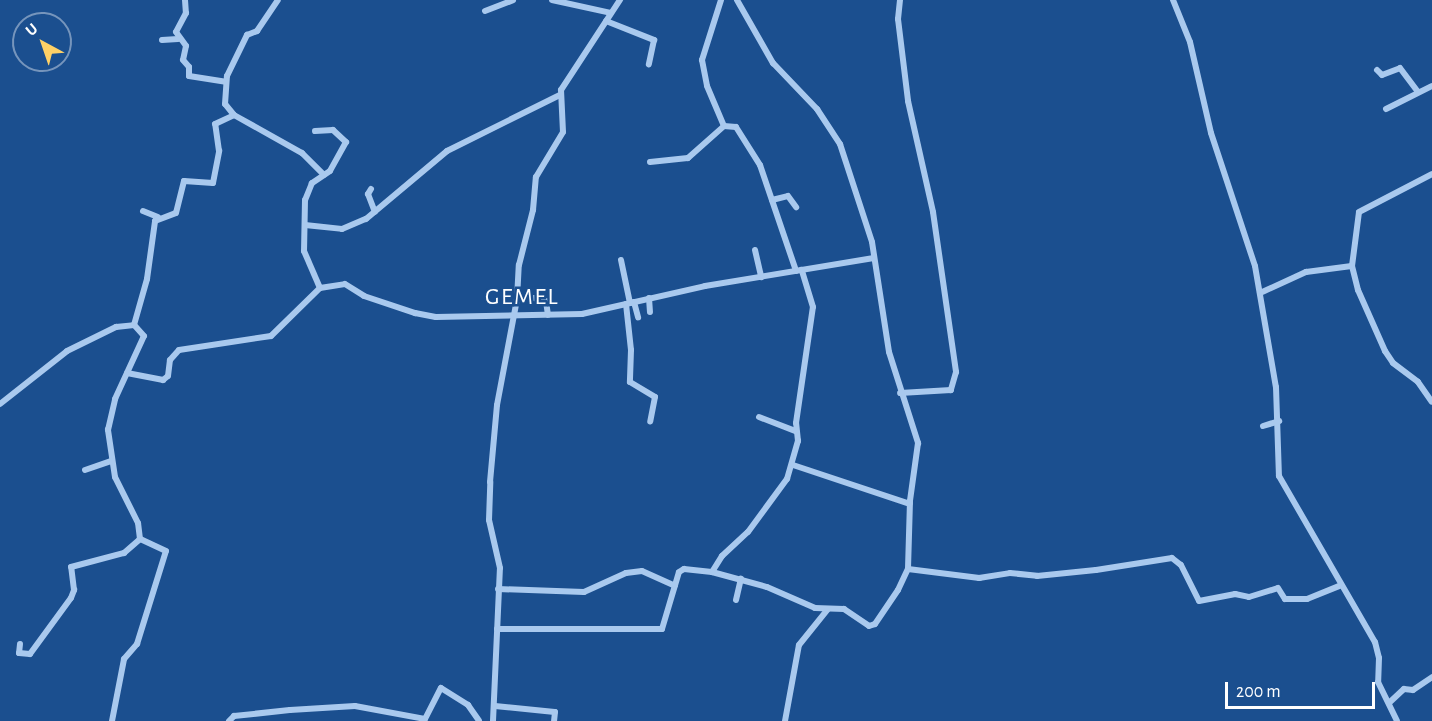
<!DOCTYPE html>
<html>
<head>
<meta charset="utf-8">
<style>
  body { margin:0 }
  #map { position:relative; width:1432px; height:721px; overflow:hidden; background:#1b4f8f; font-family:"Alegreya Sans",sans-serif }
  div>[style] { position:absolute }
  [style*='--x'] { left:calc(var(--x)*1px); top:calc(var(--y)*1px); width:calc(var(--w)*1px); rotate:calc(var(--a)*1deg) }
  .minor>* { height:6px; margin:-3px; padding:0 3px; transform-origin:3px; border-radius:3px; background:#a9c9ee }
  span { translate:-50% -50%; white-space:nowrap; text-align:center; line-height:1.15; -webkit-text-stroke:5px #1b4f8f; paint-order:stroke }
  .quarter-label { font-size:24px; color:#fff; letter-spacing:1.5px }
  .north { position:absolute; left:12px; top:12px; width:60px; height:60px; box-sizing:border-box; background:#1b4f8f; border:2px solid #7695bc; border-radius:50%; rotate:320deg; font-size:16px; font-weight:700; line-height:24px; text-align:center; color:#fff }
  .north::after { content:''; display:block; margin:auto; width:21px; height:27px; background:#ffd166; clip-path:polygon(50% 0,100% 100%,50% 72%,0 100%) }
  .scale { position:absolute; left:1225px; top:682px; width:150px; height:27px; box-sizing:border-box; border:3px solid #fff; border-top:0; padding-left:8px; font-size:18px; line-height:21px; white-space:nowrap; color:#fff; -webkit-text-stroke:4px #1b4f8f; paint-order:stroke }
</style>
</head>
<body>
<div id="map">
  <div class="minor">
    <div style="--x:185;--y:0;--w:13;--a:86"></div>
    <div style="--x:186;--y:13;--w:21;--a:118"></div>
    <div style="--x:176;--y:32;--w:17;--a:54"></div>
    <div style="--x:186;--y:46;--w:14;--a:102"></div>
    <div style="--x:183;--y:60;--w:9;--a:49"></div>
    <div style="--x:189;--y:67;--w:9;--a:90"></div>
    <div style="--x:189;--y:76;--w:37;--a:9"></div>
    <div style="--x:552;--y:0;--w:60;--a:12.4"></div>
    <div style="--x:721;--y:0;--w:63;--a:107.6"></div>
    <div style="--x:702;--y:60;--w:26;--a:79"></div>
    <div style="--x:707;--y:86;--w:43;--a:67"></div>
    <div style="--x:737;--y:0;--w:73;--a:60.3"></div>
    <div style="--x:773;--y:63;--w:64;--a:46.3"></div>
    <div style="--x:817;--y:109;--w:42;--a:56.7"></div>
    <div style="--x:840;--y:144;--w:103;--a:71.9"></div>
    <div style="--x:872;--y:242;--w:111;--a:81.2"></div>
    <div style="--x:889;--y:352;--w:96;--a:72.3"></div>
    <div style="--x:918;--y:443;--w:59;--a:97.9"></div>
    <div style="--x:910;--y:501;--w:68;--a:91.7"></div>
    <div style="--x:900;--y:0;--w:19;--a:96"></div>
    <div style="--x:898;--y:19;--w:83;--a:83"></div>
    <div style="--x:908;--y:101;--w:114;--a:77.3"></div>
    <div style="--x:933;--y:212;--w:162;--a:81.8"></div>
    <div style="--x:956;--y:372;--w:19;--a:106"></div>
    <div style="--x:951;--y:390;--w:51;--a:176.6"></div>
    <div style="--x:1173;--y:0;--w:45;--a:68"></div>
    <div style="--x:1190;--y:42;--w:93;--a:77"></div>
    <div style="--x:1211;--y:133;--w:140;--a:71.7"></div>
    <div style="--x:1255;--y:266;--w:123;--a:80.2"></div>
    <div style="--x:1276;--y:387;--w:89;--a:88.1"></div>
    <div style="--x:1279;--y:476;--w:192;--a:60"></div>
    <div style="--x:1375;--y:642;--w:16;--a:76"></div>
    <div style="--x:1379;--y:658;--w:24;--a:92"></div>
    <div style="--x:1378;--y:682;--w:43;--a:64"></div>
    <div style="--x:485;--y:11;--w:30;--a:-21"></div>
    <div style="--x:606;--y:21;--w:52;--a:21.6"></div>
    <div style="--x:654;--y:40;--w:25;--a:102"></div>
    <div style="--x:162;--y:40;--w:16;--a:-4"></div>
    <div style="--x:1377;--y:70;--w:7;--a:45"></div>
    <div style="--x:1382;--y:75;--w:19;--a:-21"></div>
    <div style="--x:1400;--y:68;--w:30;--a:53"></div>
    <div style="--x:1386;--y:109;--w:51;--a:-26.6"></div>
    <div style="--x:234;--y:115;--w:78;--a:29.2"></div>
    <div style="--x:302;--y:153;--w:31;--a:45"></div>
    <div style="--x:315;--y:131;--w:18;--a:-3"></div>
    <div style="--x:333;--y:130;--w:18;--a:43"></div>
    <div style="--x:346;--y:142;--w:33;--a:119"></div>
    <div style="--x:330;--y:171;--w:22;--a:146"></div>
    <div style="--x:312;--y:183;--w:18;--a:112"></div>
    <div style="--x:305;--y:200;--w:51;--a:91.1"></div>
    <div style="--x:304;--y:251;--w:40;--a:66.6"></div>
    <div style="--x:320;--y:288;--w:25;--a:-9"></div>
    <div style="--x:345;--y:284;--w:22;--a:32"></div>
    <div style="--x:364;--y:296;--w:54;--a:18.4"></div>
    <div style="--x:415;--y:313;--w:21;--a:11"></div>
    <div style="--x:436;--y:317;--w:146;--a:-1.2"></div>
    <div style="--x:582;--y:314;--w:126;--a:-12.8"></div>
    <div style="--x:705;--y:286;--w:171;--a:-9.4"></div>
    <div style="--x:650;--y:162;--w:38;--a:-6"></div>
    <div style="--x:688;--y:158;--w:48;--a:-41.6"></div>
    <div style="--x:724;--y:126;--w:12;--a:5"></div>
    <div style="--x:736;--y:127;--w:45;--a:57.7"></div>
    <div style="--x:760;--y:165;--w:112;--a:71.2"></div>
    <div style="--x:371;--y:189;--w:6;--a:121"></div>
    <div style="--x:368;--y:194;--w:19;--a:69"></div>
    <div style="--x:772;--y:200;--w:16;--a:-14"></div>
    <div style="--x:788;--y:196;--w:14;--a:54"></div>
    <div style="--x:143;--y:211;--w:16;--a:22"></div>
    <div style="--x:305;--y:225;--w:37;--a:6"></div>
    <div style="--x:342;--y:229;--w:26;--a:-23"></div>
    <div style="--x:366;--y:219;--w:106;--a:-40"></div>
    <div style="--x:447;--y:151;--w:126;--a:-26.4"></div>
    <div style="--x:755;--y:250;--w:28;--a:77"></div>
    <div style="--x:621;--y:260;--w:44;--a:78.2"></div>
    <div style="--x:1352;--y:266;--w:25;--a:76"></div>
    <div style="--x:1358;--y:290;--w:67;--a:66.1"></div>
    <div style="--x:1385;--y:351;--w:14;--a:56"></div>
    <div style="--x:1393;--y:363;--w:31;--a:37"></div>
    <div style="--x:1418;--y:382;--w:24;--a:55"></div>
    <div style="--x:1260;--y:293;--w:51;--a:-24.5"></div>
    <div style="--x:1306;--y:272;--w:46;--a:-7.4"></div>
    <div style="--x:1352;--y:266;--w:54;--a:-82.6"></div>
    <div style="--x:1359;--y:212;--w:82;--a:-27.5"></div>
    <div style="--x:534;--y:298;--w:12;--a:14"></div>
    <div style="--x:546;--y:301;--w:14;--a:82"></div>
    <div style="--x:649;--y:298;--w:14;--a:86"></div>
    <div style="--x:634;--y:302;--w:16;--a:75"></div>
    <div style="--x:626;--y:304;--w:46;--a:83.8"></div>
    <div style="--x:631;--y:350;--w:32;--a:92"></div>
    <div style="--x:630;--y:382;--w:29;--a:31"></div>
    <div style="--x:655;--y:397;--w:25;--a:101"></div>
    <div style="--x:127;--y:373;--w:37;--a:11"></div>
    <div style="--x:163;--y:380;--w:6;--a:-39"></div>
    <div style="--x:168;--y:376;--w:16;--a:-83"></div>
    <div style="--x:170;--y:360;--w:13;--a:-48"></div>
    <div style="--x:179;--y:350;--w:93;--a:-8.7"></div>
    <div style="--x:271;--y:336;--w:69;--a:-44.4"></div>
    <div style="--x:0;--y:404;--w:85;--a:-38.3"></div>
    <div style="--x:67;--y:351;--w:55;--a:-26.1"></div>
    <div style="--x:116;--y:327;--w:18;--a:-6"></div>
    <div style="--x:759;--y:417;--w:40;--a:21"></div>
    <div style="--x:1263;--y:426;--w:17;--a:-17"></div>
    <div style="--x:793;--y:465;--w:123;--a:18.4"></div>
    <div style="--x:85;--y:470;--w:28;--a:-19"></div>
    <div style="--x:712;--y:572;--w:57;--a:15.3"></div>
    <div style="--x:767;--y:587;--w:52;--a:23.6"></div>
    <div style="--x:815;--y:608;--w:29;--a:2"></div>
    <div style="--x:844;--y:609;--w:30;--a:34"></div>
    <div style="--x:869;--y:626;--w:6;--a:-18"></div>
    <div style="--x:875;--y:624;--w:41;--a:-55.9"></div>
    <div style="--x:898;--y:590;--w:23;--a:-65"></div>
    <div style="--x:908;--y:569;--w:72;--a:7.2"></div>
    <div style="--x:979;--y:578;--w:31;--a:-9"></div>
    <div style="--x:1010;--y:573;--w:27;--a:6"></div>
    <div style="--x:1037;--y:576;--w:59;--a:-5.8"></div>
    <div style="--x:1096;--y:570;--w:77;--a:-9"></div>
    <div style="--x:1172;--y:558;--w:11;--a:38"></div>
    <div style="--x:1181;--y:565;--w:40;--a:63.4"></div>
    <div style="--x:1199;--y:601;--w:37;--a:-11"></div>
    <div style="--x:1235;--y:594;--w:14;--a:12"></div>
    <div style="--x:1249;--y:597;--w:30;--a:-17"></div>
    <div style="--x:1278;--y:588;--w:13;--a:58"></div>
    <div style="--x:1285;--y:599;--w:22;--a:0"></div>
    <div style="--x:1307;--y:599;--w:35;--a:-22"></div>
    <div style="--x:498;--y:589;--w:86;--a:2"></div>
    <div style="--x:584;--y:592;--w:46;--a:-24.3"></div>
    <div style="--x:626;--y:573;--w:16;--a:-7"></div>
    <div style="--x:642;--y:571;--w:36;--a:24"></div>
    <div style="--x:736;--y:600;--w:22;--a:-77"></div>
    <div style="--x:497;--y:629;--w:165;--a:0"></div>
    <div style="--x:662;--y:629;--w:59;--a:-73.4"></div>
    <div style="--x:679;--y:572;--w:6;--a:-31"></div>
    <div style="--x:684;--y:569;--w:28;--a:6"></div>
    <div style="--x:712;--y:572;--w:19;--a:-58"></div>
    <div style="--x:722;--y:556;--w:35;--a:-43"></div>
    <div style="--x:748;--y:532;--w:66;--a:-53.7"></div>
    <div style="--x:787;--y:479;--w:40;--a:-74"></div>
    <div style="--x:798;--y:441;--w:18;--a:-96"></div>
    <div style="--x:796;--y:423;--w:117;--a:-81.7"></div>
    <div style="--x:813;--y:307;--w:39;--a:-107"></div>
    <div style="--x:20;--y:644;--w:9;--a:96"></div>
    <div style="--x:19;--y:653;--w:11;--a:5"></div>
    <div style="--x:30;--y:654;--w:69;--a:-53.8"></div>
    <div style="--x:71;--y:598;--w:9;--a:-69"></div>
    <div style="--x:74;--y:590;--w:23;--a:-97"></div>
    <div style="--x:71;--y:567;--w:55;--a:-14.8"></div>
    <div style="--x:124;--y:553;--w:21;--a:-41"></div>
    <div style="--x:140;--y:539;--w:16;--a:-97"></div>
    <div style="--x:138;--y:523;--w:51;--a:-116.6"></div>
    <div style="--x:115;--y:477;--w:48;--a:-98.5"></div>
    <div style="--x:108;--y:430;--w:32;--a:-77"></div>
    <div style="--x:115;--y:399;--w:69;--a:-65.3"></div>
    <div style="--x:144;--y:336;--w:15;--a:-132"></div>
    <div style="--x:134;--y:325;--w:48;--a:-74.2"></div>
    <div style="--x:147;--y:279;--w:59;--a:-82.1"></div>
    <div style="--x:155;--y:221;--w:22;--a:-21"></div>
    <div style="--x:176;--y:213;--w:33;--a:-76"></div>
    <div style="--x:184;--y:181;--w:29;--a:4"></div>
    <div style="--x:213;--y:183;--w:33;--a:-79"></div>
    <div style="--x:219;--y:151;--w:27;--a:-98"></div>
    <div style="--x:215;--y:124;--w:21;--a:-25"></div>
    <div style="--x:234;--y:115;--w:14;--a:-129"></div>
    <div style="--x:225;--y:104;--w:28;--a:-86"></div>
    <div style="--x:227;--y:76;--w:46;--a:-64"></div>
    <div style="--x:247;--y:35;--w:11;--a:-22"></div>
    <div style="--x:257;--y:31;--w:37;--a:-56"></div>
    <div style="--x:1390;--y:702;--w:19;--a:-43"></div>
    <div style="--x:1404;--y:689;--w:9;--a:6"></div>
    <div style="--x:1413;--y:690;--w:23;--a:-34"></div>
    <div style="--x:495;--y:706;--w:60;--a:5.7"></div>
    <div style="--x:555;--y:712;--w:9;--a:96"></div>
    <div style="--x:112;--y:721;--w:63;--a:-79"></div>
    <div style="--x:124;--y:659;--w:20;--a:-49"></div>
    <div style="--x:137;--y:644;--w:97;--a:-72.7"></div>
    <div style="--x:166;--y:551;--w:29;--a:-155"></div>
    <div style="--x:229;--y:721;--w:7;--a:-45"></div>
    <div style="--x:234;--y:716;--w:56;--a:-6.1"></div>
    <div style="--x:290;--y:710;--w:65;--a:-3.5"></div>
    <div style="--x:355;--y:706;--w:71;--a:10.5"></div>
    <div style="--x:425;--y:719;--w:35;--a:-63"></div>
    <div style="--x:441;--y:688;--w:32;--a:32"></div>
    <div style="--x:468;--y:705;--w:19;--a:55"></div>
    <div style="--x:493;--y:721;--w:153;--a:-87.4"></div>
    <div style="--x:500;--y:568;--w:49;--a:-102.9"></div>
    <div style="--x:489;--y:520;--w:38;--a:-88"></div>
    <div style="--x:490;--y:482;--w:77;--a:-84.8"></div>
    <div style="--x:497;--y:405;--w:108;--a:-79.3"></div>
    <div style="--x:517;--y:299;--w:34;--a:-87"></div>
    <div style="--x:519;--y:265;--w:57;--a:-75.7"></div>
    <div style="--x:533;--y:210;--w:33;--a:-85"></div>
    <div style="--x:536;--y:177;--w:52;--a:-59"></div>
    <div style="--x:563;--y:132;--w:42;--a:-92.7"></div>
    <div style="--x:561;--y:90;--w:108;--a:-56.8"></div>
    <div style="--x:785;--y:721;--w:77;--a:-79.6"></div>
    <div style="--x:799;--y:645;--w:46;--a:-51.1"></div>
  </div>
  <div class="quarter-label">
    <span style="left:522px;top:298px">GEMEL</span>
  </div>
  <div class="north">U</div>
  <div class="scale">200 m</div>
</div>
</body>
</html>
